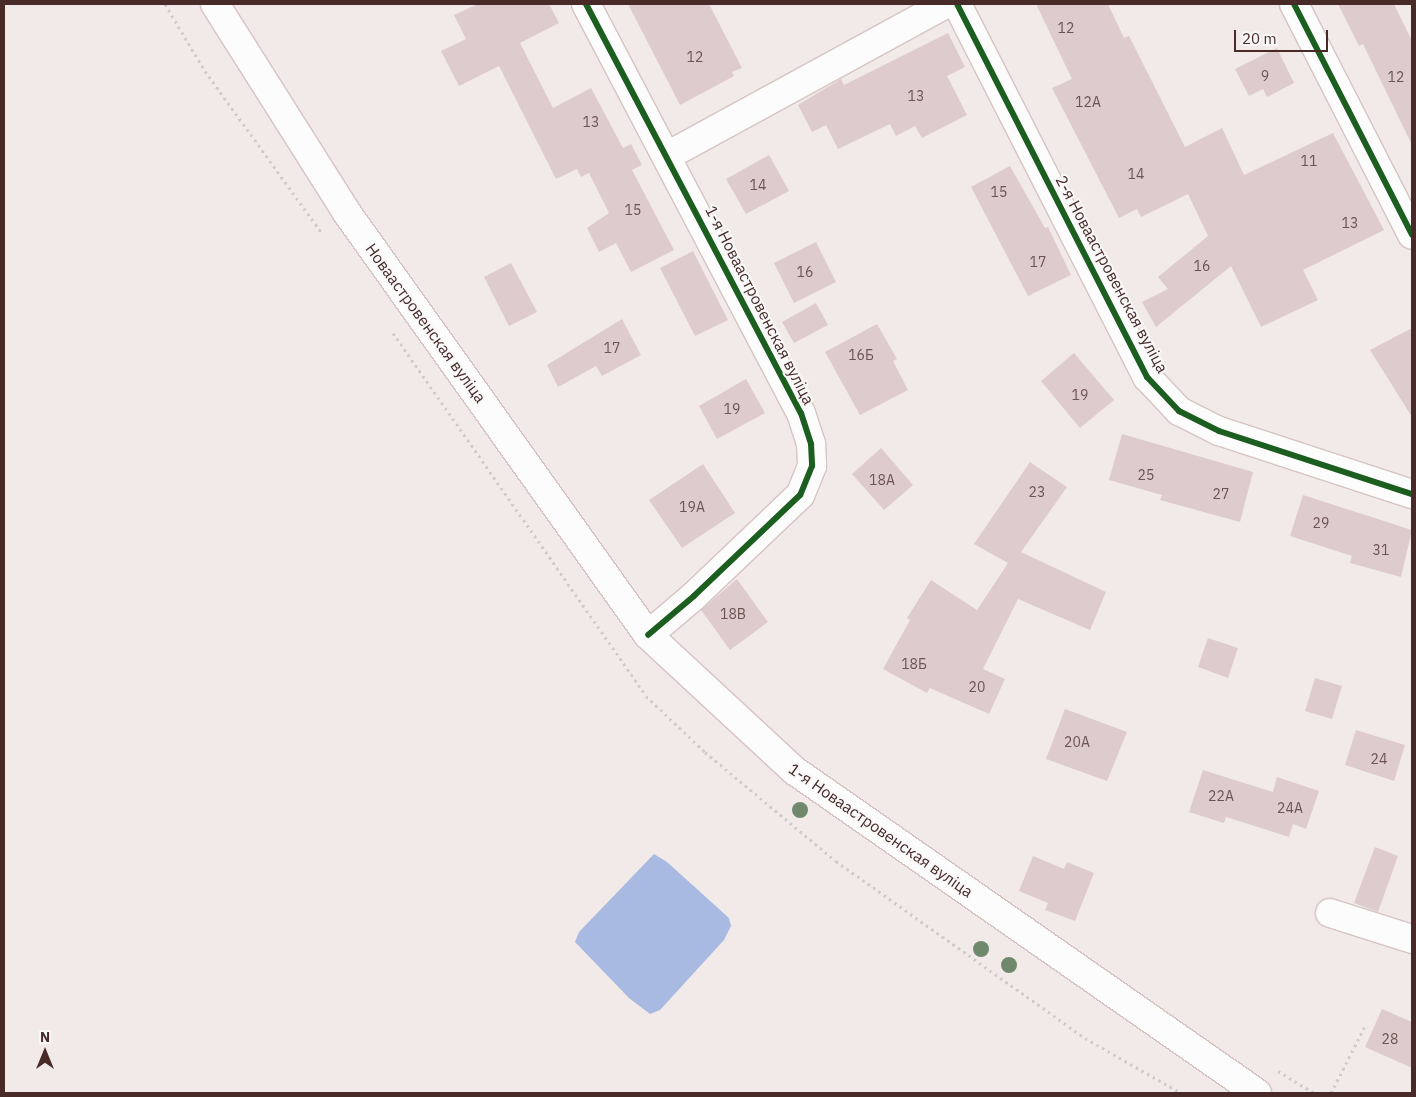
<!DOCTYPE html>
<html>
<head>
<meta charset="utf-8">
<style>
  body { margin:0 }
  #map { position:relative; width:1416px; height:1097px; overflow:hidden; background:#f2eae9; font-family:"IBM Plex Sans",sans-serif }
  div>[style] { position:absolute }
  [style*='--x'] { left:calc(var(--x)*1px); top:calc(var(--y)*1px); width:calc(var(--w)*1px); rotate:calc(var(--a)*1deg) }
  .water>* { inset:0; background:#a8bae1 }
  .building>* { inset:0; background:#ddcbce }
  .path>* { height:3px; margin-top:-1.5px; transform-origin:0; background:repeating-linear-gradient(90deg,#d0cbca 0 2.5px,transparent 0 6.5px) }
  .roads { filter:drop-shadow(1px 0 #d5c4c2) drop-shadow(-1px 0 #d5c4c2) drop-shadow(0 1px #d5c4c2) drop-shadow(0 -1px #d5c4c2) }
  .minor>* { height:28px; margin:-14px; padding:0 14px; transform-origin:14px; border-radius:14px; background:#fdfcfc }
  .major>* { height:28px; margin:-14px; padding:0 14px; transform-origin:14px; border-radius:14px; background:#fdfcfc }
  .cycleway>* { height:6px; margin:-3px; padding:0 3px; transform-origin:3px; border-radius:3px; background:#1b5e20 }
  .trees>* { width:16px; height:16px; margin:-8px; border-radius:50%; background:#70896d }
  span { translate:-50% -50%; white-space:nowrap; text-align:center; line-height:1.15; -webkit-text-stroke:4px #f8f8f8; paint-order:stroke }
  .number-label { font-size:14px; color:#6d5352 }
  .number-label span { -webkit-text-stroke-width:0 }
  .street-label { font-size:16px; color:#482b29 }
  .frame { position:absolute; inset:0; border:5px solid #482b29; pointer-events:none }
  .north { position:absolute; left:20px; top:1027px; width:50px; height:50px; -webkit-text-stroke:4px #f8f8f8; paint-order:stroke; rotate:0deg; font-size:14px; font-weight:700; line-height:20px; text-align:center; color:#482b29 }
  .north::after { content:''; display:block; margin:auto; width:18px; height:22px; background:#482b29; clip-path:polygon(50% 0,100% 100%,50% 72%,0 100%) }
  .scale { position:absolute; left:1234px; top:30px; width:94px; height:22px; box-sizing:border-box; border:2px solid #482b29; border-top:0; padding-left:6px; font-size:15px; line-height:18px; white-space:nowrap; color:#482b29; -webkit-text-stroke:4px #f8f8f8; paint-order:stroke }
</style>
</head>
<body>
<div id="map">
  <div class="water">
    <div style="clip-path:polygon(654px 854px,667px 862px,729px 918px,731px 926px,724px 940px,660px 1010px,650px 1014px,629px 998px,575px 942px,579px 932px)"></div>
  </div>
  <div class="building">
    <div style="clip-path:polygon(478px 4px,549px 4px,559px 23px,520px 43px,553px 108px,591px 88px,623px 148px,631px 144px,642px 165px,632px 170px,674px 250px,631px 272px,616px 243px,599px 252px,587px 228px,609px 213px,589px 173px,581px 177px,577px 169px,556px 179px,499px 66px,459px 86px,441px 51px,466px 39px,454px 15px)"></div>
    <div style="clip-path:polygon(628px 4px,709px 4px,742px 68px,732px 72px,734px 76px,680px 105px)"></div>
    <div style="clip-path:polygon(1036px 4px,1108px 4px,1124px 38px,1129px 36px,1185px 147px,1222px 128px,1244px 175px,1333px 133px,1384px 230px,1303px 270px,1318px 300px,1261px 327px,1231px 266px,1156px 327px,1142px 302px,1168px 289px,1158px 277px,1208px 236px,1188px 194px,1141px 217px,1137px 209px,1119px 218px,1052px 88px,1072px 79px)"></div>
    <div style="clip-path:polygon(1338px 4px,1394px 4px,1412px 41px,1412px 145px,1363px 44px,1359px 46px)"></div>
    <div style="clip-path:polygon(948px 33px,965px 67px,947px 76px,967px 115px,922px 138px,915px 126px,896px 136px,890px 124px,838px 149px,826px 125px,812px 132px,798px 105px,841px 79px,844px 85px)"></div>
    <div style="clip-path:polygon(1277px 48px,1294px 83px,1267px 97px,1263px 89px,1249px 96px,1235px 69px)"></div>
    <div style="clip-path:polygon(769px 155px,789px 191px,746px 214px,726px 179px)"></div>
    <div style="clip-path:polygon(1010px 166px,1045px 228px,1048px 227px,1071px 275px,1028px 296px,971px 187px)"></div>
    <div style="clip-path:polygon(816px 242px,836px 282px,794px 303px,774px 263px)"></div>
    <div style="clip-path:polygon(693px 251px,728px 320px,695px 336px,660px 268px)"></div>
    <div style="clip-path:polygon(511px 263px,537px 312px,509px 326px,484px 277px)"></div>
    <div style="clip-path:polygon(816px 303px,828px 325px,794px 343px,782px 322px)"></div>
    <div style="clip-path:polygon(622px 319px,641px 355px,602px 376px,596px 366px,558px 387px,547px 365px)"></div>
    <div style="clip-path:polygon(877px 324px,897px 359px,893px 361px,908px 390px,860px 415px,825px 352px)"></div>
    <div style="clip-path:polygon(1412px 328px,1412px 417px,1370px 350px)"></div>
    <div style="clip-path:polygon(1074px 353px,1114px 400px,1080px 428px,1041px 381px)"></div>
    <div style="clip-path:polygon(746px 379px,765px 413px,717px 439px,699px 406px)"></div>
    <div style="clip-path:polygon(1122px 434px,1253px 472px,1240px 522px,1160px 500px,1162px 495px,1109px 480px)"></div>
    <div style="clip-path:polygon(881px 448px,913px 485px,884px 510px,852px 474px)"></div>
    <div style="clip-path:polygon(1030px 462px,1067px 487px,1021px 552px,1106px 592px,1090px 630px,1018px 599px,983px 669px,1005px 679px,989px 714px,930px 688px,927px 693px,883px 669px,910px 620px,907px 618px,931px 580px,977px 610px,1008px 563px,974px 544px)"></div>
    <div style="clip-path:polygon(703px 464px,735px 513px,682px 548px,649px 500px)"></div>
    <div style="clip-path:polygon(1303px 495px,1412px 530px,1401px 577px,1350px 563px,1352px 556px,1290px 536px)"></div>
    <div style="clip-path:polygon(737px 579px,768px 622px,730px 650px,701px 610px)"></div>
    <div style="clip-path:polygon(1208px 638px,1238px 648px,1228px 678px,1198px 667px)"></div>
    <div style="clip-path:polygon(1315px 678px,1342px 686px,1332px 719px,1305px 711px)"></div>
    <div style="clip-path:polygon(1065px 709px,1127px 732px,1107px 781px,1046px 759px)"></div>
    <div style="clip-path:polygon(1356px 730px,1405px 745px,1394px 781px,1345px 765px)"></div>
    <div style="clip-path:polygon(1203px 770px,1273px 792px,1277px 777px,1319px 791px,1306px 829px,1293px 824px,1289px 837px,1226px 817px,1224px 823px,1189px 812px)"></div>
    <div style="clip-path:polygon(1375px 847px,1398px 856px,1378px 912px,1354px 903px)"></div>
    <div style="clip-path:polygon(1033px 856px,1064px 869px,1067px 862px,1094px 873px,1075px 921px,1045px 910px,1048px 903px,1019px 891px)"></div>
    <div style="clip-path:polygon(1382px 1009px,1412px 1022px,1412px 1068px,1365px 1047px)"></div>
  </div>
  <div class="path">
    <div style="--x:165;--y:4;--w:78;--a:59.2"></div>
    <div style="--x:205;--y:71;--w:198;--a:54.2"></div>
    <div style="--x:393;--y:333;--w:442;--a:55.1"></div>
    <div style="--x:646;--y:696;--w:81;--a:43.5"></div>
    <div style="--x:705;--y:752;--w:170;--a:39.8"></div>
    <div style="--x:836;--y:861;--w:305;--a:35.4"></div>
    <div style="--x:1085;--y:1038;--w:111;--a:29.8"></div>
    <div style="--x:1278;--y:1071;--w:42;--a:31.4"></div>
    <div style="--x:1331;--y:1093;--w:75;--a:-63.1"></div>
  </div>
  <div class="roads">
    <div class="minor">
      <div style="--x:586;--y:4;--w:462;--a:62.3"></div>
      <div style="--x:801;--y:413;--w:33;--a:72"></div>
      <div style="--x:811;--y:444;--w:22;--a:87"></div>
      <div style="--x:812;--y:466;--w:31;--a:112"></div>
      <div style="--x:800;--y:495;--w:146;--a:136.4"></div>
      <div style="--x:694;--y:596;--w:60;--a:139.7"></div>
      <div style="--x:957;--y:4;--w:419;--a:63"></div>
      <div style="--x:1147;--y:377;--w:47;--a:46.7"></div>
      <div style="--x:1179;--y:411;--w:45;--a:26.6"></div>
      <div style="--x:1219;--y:431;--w:203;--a:18.1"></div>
      <div style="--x:1294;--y:4;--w:259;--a:62.9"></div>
      <div style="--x:667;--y:156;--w:318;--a:-28.6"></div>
      <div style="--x:1330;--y:913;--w:86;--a:17.6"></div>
    </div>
    <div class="major">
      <div style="--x:215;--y:4;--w:247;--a:57.7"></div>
      <div style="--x:347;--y:213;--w:518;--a:54.5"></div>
      <div style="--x:648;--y:635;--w:200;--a:42.8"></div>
      <div style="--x:795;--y:771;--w:563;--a:34.88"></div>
    </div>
  </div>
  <div class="cycleway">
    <div style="--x:586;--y:4;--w:462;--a:62.3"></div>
    <div style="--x:801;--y:413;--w:33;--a:72"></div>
    <div style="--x:811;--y:444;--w:22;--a:87"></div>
    <div style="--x:812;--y:466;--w:31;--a:112"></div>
    <div style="--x:800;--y:495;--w:146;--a:136.4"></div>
    <div style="--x:694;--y:596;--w:60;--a:139.7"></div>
    <div style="--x:957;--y:4;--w:419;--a:63"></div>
    <div style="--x:1147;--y:377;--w:47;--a:46.7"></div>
    <div style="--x:1179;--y:411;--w:45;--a:26.6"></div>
    <div style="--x:1219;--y:431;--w:203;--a:18.1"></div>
    <div style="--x:1294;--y:4;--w:259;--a:62.9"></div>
  </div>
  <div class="trees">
    <div style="left:800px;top:810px"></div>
    <div style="left:981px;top:949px"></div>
    <div style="left:1009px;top:965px"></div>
  </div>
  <div class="number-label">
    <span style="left:1066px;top:28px">12</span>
    <span style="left:695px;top:57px">12</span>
    <span style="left:1265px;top:76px">9</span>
    <span style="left:1396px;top:77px">12</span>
    <span style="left:916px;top:96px">13</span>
    <span style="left:1088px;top:102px">12А</span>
    <span style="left:591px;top:122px">13</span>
    <span style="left:1309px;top:161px">11</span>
    <span style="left:1136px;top:174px">14</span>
    <span style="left:758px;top:185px">14</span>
    <span style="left:999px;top:192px">15</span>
    <span style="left:633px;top:210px">15</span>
    <span style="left:1350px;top:223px">13</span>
    <span style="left:1038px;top:262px">17</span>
    <span style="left:1202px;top:266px">16</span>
    <span style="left:805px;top:272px">16</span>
    <span style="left:612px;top:348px">17</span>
    <span style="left:861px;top:355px">16Б</span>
    <span style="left:1080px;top:395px">19</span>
    <span style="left:732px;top:409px">19</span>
    <span style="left:1146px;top:475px">25</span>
    <span style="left:882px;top:480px">18А</span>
    <span style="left:1037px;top:492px">23</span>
    <span style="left:1221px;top:494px">27</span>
    <span style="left:692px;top:507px">19А</span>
    <span style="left:1321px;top:523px">29</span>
    <span style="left:1381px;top:550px">31</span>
    <span style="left:733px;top:614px">18В</span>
    <span style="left:914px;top:664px">18Б</span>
    <span style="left:977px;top:687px">20</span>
    <span style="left:1077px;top:742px">20А</span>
    <span style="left:1379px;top:759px">24</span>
    <span style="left:1221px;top:796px">22А</span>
    <span style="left:1290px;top:808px">24А</span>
    <span style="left:1390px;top:1039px">28</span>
  </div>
  <div class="street-label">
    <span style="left:1112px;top:274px;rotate:62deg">2-я Новаастровенская вуліца</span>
    <span style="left:760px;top:305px;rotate:63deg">1-я Новаастровенская вуліца</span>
    <span style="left:426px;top:323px;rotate:54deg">Новаастровенская вуліца</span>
    <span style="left:881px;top:830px;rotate:35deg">1-я Новаастровенская вуліца</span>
  </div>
  <div class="frame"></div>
  <div class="north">N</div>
  <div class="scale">20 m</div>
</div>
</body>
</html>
